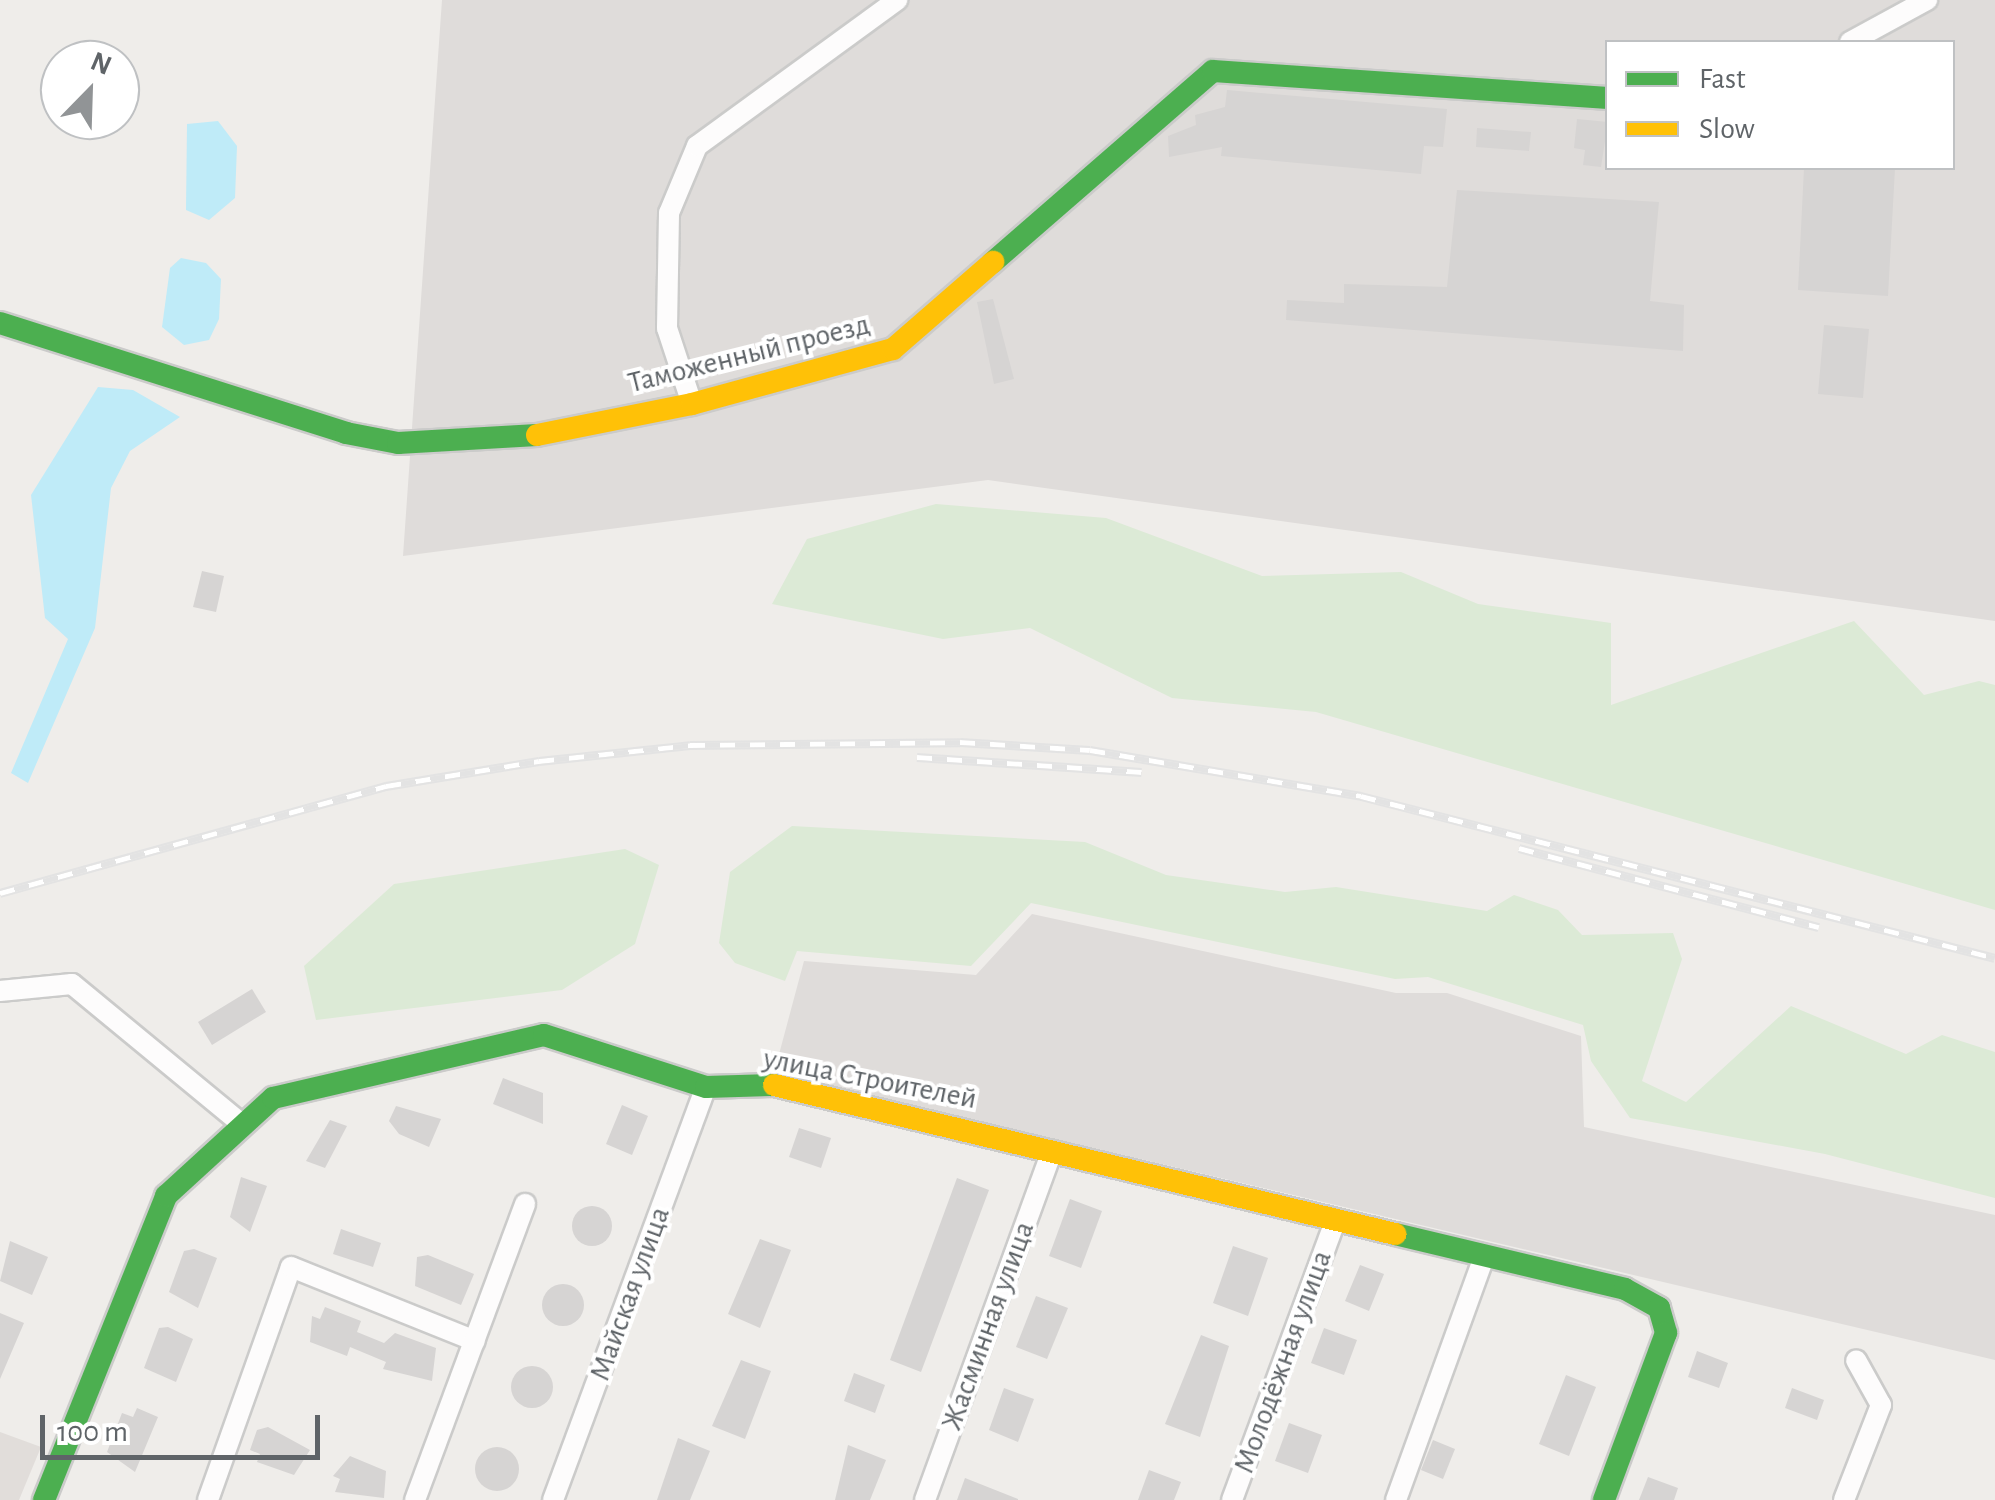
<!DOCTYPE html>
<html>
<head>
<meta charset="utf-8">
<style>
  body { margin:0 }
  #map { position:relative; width:1995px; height:1500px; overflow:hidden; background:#efedea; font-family:"Alegreya Sans",sans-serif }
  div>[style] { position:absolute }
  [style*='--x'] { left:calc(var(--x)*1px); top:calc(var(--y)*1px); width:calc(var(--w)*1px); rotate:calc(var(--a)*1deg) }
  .industrial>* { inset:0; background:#dfdcda }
  .education>* { inset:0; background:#e1ddda }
  .green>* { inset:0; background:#dcead6 }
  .water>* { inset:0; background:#bfebf8 }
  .building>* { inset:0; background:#d6d4d3 }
  .round { border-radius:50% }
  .roads { filter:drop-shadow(2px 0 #cbcbca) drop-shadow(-2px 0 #cbcbca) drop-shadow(0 2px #cbcbca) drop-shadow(0 -2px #cbcbca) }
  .street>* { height:20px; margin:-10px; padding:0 10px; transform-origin:10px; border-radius:10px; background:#fdfcfc }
  .fast>* { height:22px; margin:-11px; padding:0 11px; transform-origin:11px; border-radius:11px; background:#4caf50 }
  .slow>* { height:22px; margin:-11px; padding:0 11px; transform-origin:11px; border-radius:11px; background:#ffc107 }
  .rail>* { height:9px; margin-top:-4.5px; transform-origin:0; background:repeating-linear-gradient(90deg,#fff 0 15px,#e3e3e3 0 30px); box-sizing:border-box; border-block:2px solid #e3e3e3 }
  span { translate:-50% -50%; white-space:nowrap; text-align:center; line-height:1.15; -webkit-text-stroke:8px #fff; paint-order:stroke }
  .street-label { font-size:30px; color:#5f6468 }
  .legend { position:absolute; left:1605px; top:40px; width:350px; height:130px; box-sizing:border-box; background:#fff; border:2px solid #bfc1c3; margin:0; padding:12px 18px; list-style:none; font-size:30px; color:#5f6468 }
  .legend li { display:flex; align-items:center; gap:20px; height:50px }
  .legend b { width:50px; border:2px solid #bfc1c3 }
  .north { position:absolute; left:40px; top:40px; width:100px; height:100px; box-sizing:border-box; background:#fff; border:2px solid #bfc1c3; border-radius:50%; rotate:23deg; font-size:28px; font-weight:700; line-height:40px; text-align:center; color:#5f6468 }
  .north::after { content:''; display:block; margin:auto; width:35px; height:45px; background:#919496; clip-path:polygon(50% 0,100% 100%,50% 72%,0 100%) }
  .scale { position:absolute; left:40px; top:1415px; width:280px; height:45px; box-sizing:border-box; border:5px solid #5f6468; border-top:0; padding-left:12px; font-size:30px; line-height:35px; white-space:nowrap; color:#5f6468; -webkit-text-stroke:8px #fff; paint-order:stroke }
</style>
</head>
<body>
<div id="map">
  <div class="industrial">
    <div style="clip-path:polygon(evenodd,442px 0,1995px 0,1995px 621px,988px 480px,403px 556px,442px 0,1608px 42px,1952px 42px,1952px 168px,1608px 168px,1608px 42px)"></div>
    <div style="clip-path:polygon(1032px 914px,1396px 993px,1447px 993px,1581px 1036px,1584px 1127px,1995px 1215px,1995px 1360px,774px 1073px,804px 961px,976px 975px)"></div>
  </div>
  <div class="education">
    <div style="clip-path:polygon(0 1432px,41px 1447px,19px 1500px,0 1500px)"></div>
  </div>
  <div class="green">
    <div style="clip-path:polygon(936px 504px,1106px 518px,1262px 576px,1401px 572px,1478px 604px,1611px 623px,1611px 705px,1854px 621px,1924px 695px,1979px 681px,1995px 685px,1995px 910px,1316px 712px,1172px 698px,1030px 628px,943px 639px,772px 604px,807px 539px)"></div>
    <div style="clip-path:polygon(792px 826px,1085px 842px,1166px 875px,1285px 892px,1336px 887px,1487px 911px,1514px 895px,1558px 910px,1582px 935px,1673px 933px,1682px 959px,1642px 1081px,1686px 1102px,1791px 1006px,1906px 1054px,1942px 1035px,1995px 1052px,1995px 1198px,1825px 1154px,1630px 1118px,1591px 1061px,1583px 1025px,1428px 977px,1395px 979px,1031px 903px,971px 966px,797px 951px,785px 981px,735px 963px,719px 943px,730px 872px)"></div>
    <div style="clip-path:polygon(625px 849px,659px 865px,635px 944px,562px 990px,316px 1020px,304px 966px,394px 884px)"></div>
  </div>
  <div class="water">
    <div style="clip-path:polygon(218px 121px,237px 146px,235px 198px,209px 220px,186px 210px,187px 124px)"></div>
    <div style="clip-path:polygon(181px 258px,206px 263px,221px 279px,219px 319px,209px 340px,184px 345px,162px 327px,170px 268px)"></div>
    <div style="clip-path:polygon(98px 387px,133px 390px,180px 417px,130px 451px,111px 488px,95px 628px,28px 783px,11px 773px,68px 639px,45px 618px,31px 495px)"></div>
  </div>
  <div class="building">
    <div style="clip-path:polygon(1227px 90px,1447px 109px,1443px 147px,1424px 146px,1421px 174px,1221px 156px,1222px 147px,1169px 157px,1168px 136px,1196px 125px,1195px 115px,1225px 107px)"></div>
    <div style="clip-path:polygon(1577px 119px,1608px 122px,1601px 167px,1583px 165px,1585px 150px,1574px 148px)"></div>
    <div style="clip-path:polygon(1477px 128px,1531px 132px,1529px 151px,1476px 147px)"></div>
    <div style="clip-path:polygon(1804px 168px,1895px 168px,1888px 296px,1798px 290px)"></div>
    <div style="clip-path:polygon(1457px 190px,1659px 202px,1650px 301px,1684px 305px,1683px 351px,1286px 320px,1287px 300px,1344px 303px,1344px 284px,1447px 287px)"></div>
    <div style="clip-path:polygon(993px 299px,1014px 379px,994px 384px,977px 302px)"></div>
    <div style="clip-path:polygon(1824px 325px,1869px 329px,1863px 398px,1818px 394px)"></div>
    <div style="clip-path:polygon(202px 571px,224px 576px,216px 612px,193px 607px)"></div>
    <div style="clip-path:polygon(252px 989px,266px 1012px,212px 1045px,198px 1022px)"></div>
    <div style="clip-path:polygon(503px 1078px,543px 1093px,543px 1124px,493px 1104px)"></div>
    <div style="clip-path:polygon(622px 1105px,648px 1116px,632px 1155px,606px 1144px)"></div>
    <div style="clip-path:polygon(396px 1106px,441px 1119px,429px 1147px,399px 1134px,389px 1121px)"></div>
    <div style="clip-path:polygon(330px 1120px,347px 1126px,325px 1168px,306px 1161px)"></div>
    <div style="clip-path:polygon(799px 1128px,831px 1138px,821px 1168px,789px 1157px)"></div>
    <div style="clip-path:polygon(241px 1177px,267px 1186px,250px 1232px,230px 1217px)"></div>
    <div style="clip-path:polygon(957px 1178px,989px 1190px,921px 1372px,890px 1360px)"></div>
    <div style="clip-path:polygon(1070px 1199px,1102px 1211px,1081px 1268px,1049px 1256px)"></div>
    <div class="round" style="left:572px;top:1206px;width:40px;height:40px"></div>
    <div style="clip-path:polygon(341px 1229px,381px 1243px,373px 1267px,333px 1254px)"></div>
    <div style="clip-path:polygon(760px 1239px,791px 1250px,760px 1328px,728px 1314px)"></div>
    <div style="clip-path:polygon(10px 1241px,48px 1257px,32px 1295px,0 1281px)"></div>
    <div style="clip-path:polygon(1233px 1246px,1268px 1258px,1248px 1316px,1213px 1303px)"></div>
    <div style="clip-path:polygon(194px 1249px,217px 1258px,198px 1308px,169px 1292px,184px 1251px)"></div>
    <div style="clip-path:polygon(428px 1255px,474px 1274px,461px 1305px,415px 1286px,417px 1257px)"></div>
    <div style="clip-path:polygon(1360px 1265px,1384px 1274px,1369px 1311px,1345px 1301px)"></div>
    <div class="round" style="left:542px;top:1284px;width:42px;height:42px"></div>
    <div style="clip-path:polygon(1036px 1296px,1068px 1308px,1047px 1359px,1016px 1347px)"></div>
    <div style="clip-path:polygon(325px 1307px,361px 1321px,357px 1332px,384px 1343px,395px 1333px,436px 1348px,432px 1381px,383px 1369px,386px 1362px,350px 1347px,347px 1356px,310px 1342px,312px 1316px,320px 1319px)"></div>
    <div style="clip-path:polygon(0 1313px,24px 1323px,0 1379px)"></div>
    <div style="clip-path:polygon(168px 1327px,193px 1339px,176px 1382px,144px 1368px,159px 1328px)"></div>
    <div style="clip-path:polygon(1324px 1328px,1357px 1340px,1344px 1375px,1311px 1363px)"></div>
    <div style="clip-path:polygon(1201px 1335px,1229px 1346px,1200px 1437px,1165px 1424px)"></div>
    <div style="clip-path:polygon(1697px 1351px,1728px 1363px,1719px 1388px,1688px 1377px)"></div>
    <div style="clip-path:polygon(741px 1360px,771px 1371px,745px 1439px,712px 1426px)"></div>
    <div class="round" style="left:511px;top:1366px;width:42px;height:42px"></div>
    <div style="clip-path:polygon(854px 1373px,885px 1385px,875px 1413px,844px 1401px)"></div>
    <div style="clip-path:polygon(1566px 1375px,1596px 1387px,1569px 1456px,1539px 1444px)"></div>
    <div style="clip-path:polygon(1004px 1388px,1034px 1399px,1018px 1442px,989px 1430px)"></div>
    <div style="clip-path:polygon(1792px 1388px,1824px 1400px,1817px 1420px,1785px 1408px)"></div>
    <div style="clip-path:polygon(137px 1408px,158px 1417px,135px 1472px,107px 1452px,122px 1413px,133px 1417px)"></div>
    <div style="clip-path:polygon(1289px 1423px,1322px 1435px,1308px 1473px,1275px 1461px)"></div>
    <div style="clip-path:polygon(268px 1427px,310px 1450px,294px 1475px,257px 1462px,260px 1454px,250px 1450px,257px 1430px)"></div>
    <div style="clip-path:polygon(678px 1438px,710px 1451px,690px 1500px,657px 1500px)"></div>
    <div style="clip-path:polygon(1433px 1440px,1455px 1449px,1443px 1479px,1421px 1470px)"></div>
    <div style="clip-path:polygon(848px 1445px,886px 1460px,870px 1500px,835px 1500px)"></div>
    <div class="round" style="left:475px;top:1447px;width:44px;height:44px"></div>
    <div style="clip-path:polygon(350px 1456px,386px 1471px,384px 1498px,335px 1492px,340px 1479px,333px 1476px)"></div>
    <div style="clip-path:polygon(1149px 1470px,1181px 1482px,1174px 1500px,1138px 1500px)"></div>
    <div style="clip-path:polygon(1648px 1477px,1678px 1488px,1674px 1500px,1639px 1500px)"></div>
    <div style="clip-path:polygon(965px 1478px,1018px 1499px,1018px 1500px,957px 1500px)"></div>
  </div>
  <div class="roads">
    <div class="street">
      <div style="--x:1850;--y:42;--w:88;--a:-28.6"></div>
      <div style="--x:692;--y:404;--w:80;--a:-108.2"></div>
      <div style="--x:667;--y:328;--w:115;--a:-89"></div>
      <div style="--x:669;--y:213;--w:73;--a:-67.3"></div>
      <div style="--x:697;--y:146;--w:248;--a:-36.1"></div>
      <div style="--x:0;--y:991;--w:72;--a:-5.6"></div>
      <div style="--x:72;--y:984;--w:222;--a:39.5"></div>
      <div style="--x:208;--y:1500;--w:247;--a:-70.4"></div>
      <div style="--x:291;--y:1267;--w:198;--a:21.9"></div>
      <div style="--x:415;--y:1500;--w:316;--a:-69.6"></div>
      <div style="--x:553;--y:1500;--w:440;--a:-69.7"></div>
      <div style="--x:925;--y:1500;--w:369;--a:-70"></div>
      <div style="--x:1232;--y:1500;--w:294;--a:-69.7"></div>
      <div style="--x:1396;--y:1500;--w:258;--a:-70.1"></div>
      <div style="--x:1844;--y:1500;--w:102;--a:-68.7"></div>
      <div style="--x:1881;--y:1405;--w:51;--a:-119.1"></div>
    </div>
    <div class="fast">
      <div style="--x:993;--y:262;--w:291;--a:-41"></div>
      <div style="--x:1213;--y:71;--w:396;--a:3.9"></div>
      <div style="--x:0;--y:323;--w:363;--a:17.6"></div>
      <div style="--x:346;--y:433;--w:53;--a:10.9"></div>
      <div style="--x:398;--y:443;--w:139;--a:-3.3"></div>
      <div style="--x:1395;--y:1234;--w:236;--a:13.4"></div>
      <div style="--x:1625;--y:1289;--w:39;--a:29"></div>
      <div style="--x:1659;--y:1308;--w:26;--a:74"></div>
      <div style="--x:1666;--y:1333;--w:178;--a:110.4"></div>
      <div style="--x:44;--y:1500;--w:328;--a:-68.1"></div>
      <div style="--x:166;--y:1196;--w:145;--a:-42.5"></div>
      <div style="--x:273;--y:1098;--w:278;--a:-13.1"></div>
      <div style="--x:544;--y:1035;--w:170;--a:17.8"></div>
      <div style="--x:706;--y:1087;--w:68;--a:-1.7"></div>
    </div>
    <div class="slow">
      <div style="--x:537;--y:435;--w:158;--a:-11.3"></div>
      <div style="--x:692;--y:404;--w:208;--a:-15.3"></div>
      <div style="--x:893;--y:349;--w:133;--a:-41"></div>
      <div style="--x:774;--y:1085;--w:639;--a:13.49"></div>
    </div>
  </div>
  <div class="rail">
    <div style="--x:917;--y:757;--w:225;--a:3.8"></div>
    <div style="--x:1519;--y:848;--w:310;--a:14.8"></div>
    <div style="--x:0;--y:893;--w:401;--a:-15.5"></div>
    <div style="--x:386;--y:786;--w:155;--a:-9.3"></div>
    <div style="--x:539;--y:761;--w:152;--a:-6"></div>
    <div style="--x:690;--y:745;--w:270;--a:-0.6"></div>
    <div style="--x:960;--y:742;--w:130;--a:3.5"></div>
    <div style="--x:1090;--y:750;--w:275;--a:9.6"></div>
    <div style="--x:1361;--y:796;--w:654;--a:14.33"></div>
  </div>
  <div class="street-label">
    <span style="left:749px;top:354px;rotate:-14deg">Таможенный проезд</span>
    <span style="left:870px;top:1079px;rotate:11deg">улица Строителей</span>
    <span style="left:630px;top:1294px;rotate:-70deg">Майская улица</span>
    <span style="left:988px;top:1326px;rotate:-70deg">Жасминная улица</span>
    <span style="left:1283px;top:1362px;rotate:-70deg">Молодёжная улица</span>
  </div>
  <ul class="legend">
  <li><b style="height:12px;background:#4caf50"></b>Fast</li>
  <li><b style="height:12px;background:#ffc107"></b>Slow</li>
  </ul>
  <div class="north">N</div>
  <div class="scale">100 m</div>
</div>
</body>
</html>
